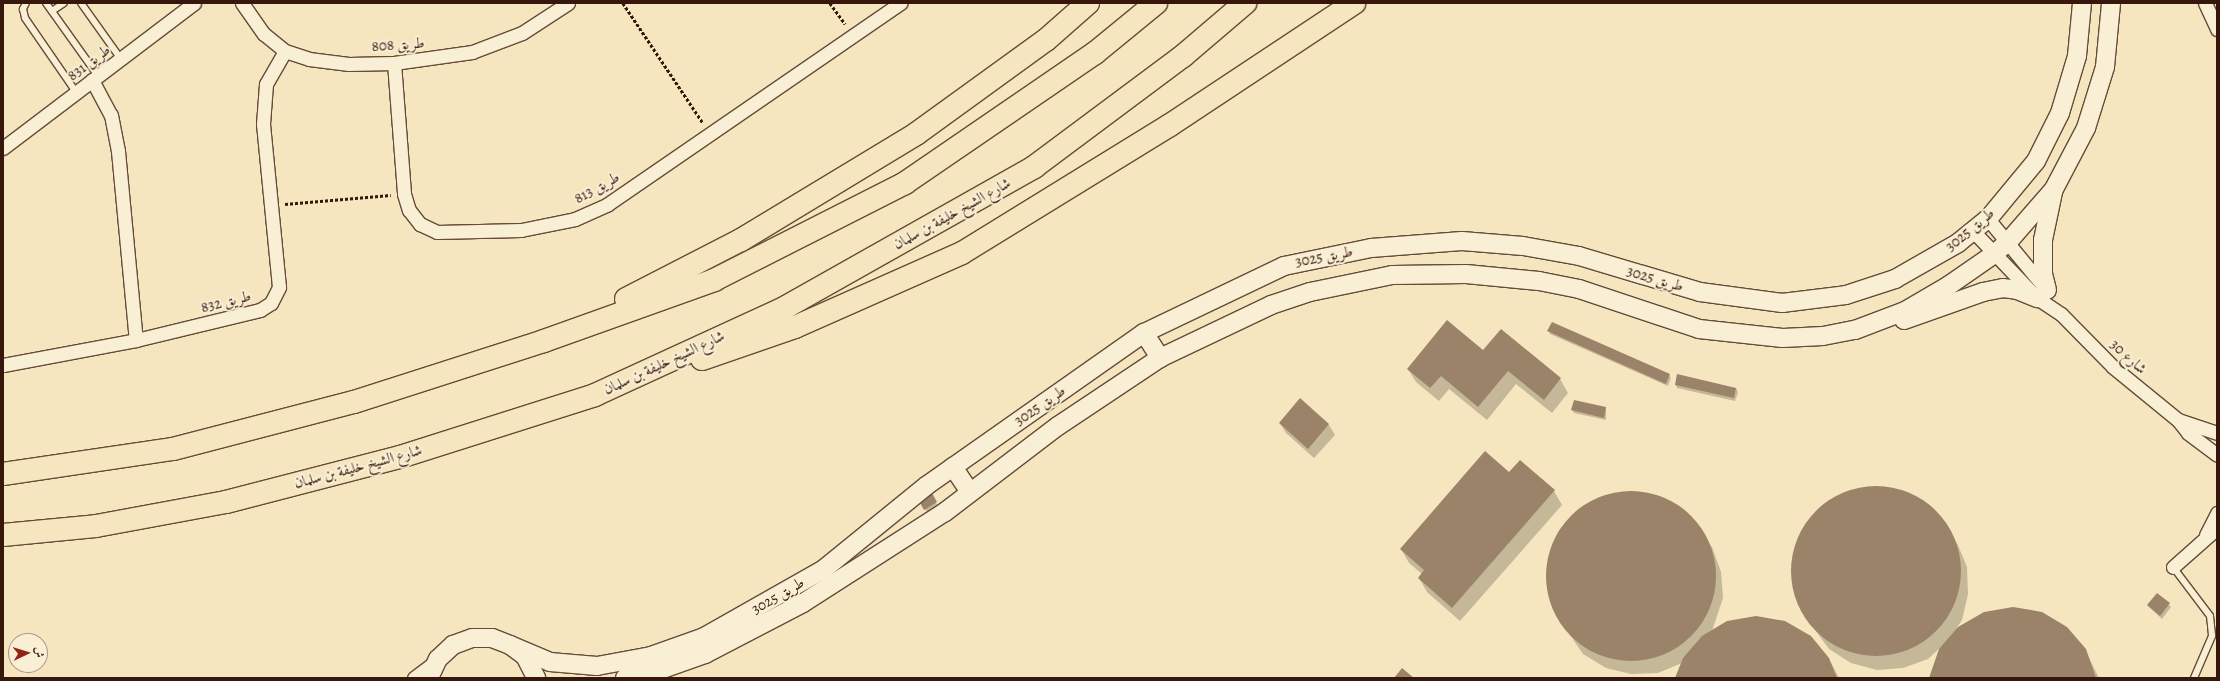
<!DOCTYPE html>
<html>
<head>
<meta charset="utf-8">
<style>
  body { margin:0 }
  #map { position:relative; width:2220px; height:681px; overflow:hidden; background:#f5e6bf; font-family:Alegreya,Amiri,serif }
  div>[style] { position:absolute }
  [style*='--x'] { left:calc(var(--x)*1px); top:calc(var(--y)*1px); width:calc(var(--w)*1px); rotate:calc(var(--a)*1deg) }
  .shadow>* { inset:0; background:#0003 }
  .building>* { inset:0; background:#9a8369 }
  .round { border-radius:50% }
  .path>* { height:2.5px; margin-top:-1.25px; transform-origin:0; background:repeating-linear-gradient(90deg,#37170b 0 3px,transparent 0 5px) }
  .roads { filter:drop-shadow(1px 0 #664b38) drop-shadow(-1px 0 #664b38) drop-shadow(0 1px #664b38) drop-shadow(0 -1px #664b38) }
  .lane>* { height:6px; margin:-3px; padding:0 3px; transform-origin:3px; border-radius:3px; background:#f8efd5 }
  .street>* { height:13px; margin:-6.5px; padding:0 6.5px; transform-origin:6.5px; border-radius:6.5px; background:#f8efd5 }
  .secondary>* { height:18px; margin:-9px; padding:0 9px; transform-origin:9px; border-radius:9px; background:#f8efd5 }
  .highway>* { height:22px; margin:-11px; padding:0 11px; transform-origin:11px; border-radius:11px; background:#f5e6bf }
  span { translate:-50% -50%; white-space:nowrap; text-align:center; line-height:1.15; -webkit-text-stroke:4px #f8efd5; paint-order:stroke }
  .street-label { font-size:15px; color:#37170b }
  .frame { position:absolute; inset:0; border:4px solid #37170b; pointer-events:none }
  .north { position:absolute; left:8px; top:633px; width:40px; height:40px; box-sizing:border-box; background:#f8efd5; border:1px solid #ab9984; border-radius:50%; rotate:86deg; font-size:11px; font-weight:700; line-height:16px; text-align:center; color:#37170b }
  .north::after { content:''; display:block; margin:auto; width:14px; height:18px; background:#8f2418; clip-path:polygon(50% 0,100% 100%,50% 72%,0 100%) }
</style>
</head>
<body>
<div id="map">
  <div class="shadow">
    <div style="clip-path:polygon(1501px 330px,1560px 379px,1568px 393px,1552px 413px,1516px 384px,1487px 420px,1449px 389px,1439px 401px,1416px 382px,1408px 369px,1483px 352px)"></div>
    <div style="clip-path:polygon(1549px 331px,1669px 375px,1671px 378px,1668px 386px,1550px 334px)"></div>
    <div style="clip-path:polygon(1676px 385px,1736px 388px,1738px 392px,1735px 401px,1677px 388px)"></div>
    <div style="clip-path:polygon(1300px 400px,1329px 425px,1335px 435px,1314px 458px,1286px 433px,1280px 423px)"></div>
    <div style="clip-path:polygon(1606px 408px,1606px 420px,1574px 413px,1572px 410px)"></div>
    <div style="clip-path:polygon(1509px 474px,1554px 491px,1562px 505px,1460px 621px,1427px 592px,1419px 578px,1422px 574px,1409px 563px,1401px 549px)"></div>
    <div style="clip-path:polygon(1876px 486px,1905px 491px,1930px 506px,1957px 543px,1967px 567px,1968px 594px,1962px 620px,1956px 629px,1984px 613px,2085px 650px,2099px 678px,1930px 678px,1941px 647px,1928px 659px,1903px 668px,1877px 670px,1851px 663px,1829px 649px,1802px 612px,1793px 584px,1794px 555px,1804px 528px,1823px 506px,1848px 491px)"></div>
    <div style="clip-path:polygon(1631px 491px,1659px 496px,1684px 510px,1712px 547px,1721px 572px,1723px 598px,1712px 631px,1829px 659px,1839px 678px,1676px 678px,1682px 663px,1658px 673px,1631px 674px,1606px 668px,1583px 654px,1557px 616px,1547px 589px,1548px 560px,1558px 532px,1577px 510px,1602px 496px)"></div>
    <div style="clip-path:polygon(931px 495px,938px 506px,927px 512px,920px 501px)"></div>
    <div style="clip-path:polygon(2157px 594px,2171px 607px,2162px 619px,2148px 606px)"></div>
  </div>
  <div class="building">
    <div style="clip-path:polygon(1447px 320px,1483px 350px,1501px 329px,1561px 378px,1544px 400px,1508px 371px,1478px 407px,1441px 376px,1430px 388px,1407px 369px)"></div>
    <div style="clip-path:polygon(1552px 322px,1670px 374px,1666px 384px,1547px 331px)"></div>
    <div style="clip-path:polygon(1677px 374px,1736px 388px,1734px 398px,1675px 385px)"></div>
    <div style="clip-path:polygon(1300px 398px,1329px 424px,1308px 449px,1279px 423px)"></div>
    <div style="clip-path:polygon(1574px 400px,1606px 407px,1604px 418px,1571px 410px)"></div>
    <div style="clip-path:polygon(1485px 451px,1509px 472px,1520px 460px,1555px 490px,1452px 608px,1418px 578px,1424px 570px,1400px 549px)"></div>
    <div class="round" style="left:1791px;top:486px;width:170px;height:170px"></div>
    <div class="round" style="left:1546px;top:491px;width:170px;height:170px"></div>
    <div style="clip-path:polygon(932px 493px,937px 502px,924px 510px,919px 501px)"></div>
    <div style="clip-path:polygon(2157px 593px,2170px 603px,2160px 616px,2147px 605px)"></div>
    <div style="clip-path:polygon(2013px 607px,2042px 612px,2067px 627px,2086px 649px,2096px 678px,1929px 678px,1939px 649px,1958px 627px,1984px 612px)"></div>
    <div style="clip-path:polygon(1756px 616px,1785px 621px,1811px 636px,1829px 658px,1837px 678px,1675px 678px,1683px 658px,1702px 636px,1727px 621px)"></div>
    <div style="clip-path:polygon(1402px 668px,1414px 678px,1394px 678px)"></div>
  </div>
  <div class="path">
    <div style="--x:623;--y:3;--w:144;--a:56.3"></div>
    <div style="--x:830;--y:3;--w:26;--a:54"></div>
    <div style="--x:285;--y:204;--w:106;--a:-4.9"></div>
  </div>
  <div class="roads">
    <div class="lane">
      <div style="--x:26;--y:3;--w:7;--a:117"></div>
      <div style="--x:23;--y:9;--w:9;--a:77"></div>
      <div style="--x:25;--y:18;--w:90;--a:55.4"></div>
      <div style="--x:46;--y:3;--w:90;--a:54.5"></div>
      <div style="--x:81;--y:3;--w:69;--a:54.5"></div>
      <div style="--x:52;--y:11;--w:14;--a:-34"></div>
      <div style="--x:2173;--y:567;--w:61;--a:52.9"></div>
      <div style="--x:2210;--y:616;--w:20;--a:84"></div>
      <div style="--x:2212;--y:636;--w:46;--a:113.2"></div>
    </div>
    <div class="street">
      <div style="--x:242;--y:3;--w:38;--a:55"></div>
      <div style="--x:264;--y:34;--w:27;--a:39"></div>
      <div style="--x:285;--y:51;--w:25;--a:18"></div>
      <div style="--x:309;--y:59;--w:40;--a:7.1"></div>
      <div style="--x:349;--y:64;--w:45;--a:-1.3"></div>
      <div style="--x:394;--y:63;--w:79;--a:-8"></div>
      <div style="--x:472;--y:52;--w:53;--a:-20.8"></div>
      <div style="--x:522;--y:33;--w:55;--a:-33.1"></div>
      <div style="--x:2205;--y:3;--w:29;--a:65"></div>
      <div style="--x:394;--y:63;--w:131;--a:85.6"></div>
      <div style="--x:404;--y:194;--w:17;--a:73"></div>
      <div style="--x:409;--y:210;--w:18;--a:52"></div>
      <div style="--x:420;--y:224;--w:19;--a:25"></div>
      <div style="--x:437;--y:232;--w:84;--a:-1.4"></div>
      <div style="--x:521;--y:230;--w:55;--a:-11.5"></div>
      <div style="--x:575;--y:219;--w:36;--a:-24"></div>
      <div style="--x:608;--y:204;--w:355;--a:-34.5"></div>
      <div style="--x:92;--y:80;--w:40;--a:62"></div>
      <div style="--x:111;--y:115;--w:37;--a:79"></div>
      <div style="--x:118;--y:151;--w:190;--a:84.6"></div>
      <div style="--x:3;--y:148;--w:240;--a:-37.2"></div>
      <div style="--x:1988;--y:219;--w:88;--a:50.5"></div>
      <div style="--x:1973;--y:231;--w:93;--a:46.3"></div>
      <div style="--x:2037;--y:298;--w:29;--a:34"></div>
      <div style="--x:2061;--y:314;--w:74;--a:45.5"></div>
      <div style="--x:2113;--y:367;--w:84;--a:39.2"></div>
      <div style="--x:2178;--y:420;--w:16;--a:52"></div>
      <div style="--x:2188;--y:433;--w:36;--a:37"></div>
      <div style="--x:3;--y:365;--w:135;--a:-10.6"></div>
      <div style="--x:136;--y:340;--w:128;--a:-13.6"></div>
      <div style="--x:260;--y:310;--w:13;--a:-32"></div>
      <div style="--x:271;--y:303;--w:18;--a:-63"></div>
      <div style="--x:279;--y:287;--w:164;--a:-95.6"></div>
      <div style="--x:263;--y:124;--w:40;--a:-85.7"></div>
      <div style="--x:266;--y:84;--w:38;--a:-60"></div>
      <div style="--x:2178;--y:420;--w:41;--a:18.4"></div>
      <div style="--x:2206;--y:535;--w:25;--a:-63"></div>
      <div style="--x:2173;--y:567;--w:59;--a:-41.6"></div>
      <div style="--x:414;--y:678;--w:25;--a:-37"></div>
    </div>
    <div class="secondary">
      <div style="--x:2047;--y:290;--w:16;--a:-104"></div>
      <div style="--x:2043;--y:274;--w:34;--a:-90"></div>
      <div style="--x:2043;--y:240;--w:49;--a:-78.2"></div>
      <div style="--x:1904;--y:320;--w:84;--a:-19.5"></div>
      <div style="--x:1983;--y:292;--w:20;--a:-11"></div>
      <div style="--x:2003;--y:288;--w:14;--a:8"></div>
      <div style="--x:2017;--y:290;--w:22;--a:22"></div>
      <div style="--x:1144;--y:333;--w:30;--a:57"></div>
      <div style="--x:953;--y:467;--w:30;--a:56"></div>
      <div style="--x:510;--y:645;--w:43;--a:23"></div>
      <div style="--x:550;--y:662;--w:47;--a:4.9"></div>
      <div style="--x:597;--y:666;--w:55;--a:-10.5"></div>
      <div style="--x:651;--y:656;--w:56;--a:-19.7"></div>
      <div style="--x:704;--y:637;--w:138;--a:-29.5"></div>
      <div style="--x:824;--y:569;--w:132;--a:-39.1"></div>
      <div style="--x:926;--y:486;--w:266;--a:-35.1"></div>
      <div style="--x:1144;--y:333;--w:155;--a:-25.6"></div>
      <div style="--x:1284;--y:266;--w:89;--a:-11.7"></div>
      <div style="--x:1371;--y:248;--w:91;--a:-4.4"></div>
      <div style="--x:1462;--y:241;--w:61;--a:4.7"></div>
      <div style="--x:1523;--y:246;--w:57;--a:10.1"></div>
      <div style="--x:1579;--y:256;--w:126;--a:16.6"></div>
      <div style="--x:1700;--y:292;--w:83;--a:7.6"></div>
      <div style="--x:1782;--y:303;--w:64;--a:-7.1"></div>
      <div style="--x:1846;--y:295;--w:52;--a:-18.1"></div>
      <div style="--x:1895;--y:279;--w:73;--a:-29.7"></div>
      <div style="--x:1958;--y:243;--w:38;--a:-39"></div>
      <div style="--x:1988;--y:219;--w:75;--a:-50.4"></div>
      <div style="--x:2036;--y:161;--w:54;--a:-63.4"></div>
      <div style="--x:2060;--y:113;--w:59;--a:-73.4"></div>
      <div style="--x:2077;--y:56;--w:53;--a:-84.6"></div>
      <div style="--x:429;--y:678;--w:21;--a:-65"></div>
      <div style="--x:438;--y:659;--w:21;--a:-43"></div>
      <div style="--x:453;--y:645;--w:20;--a:-20"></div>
      <div style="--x:472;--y:638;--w:20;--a:0"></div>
      <div style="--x:492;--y:638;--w:19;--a:21"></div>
      <div style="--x:510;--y:645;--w:19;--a:36"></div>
      <div style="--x:525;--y:656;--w:25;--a:63"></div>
      <div style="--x:625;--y:678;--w:30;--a:-12"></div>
      <div style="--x:654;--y:672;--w:54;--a:-19.4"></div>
      <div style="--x:705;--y:654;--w:110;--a:-27.5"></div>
      <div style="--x:803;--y:603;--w:169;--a:-32.7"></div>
      <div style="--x:945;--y:512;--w:142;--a:-37.3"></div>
      <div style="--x:1058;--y:426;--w:123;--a:-33.7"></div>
      <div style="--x:1160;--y:358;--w:123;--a:-25.5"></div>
      <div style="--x:1271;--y:305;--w:41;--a:-18.4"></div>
      <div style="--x:1310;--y:292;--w:84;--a:-11.7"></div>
      <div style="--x:1392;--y:275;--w:74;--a:-0.8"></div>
      <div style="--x:1466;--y:274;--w:73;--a:5.5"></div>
      <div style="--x:1539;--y:281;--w:41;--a:11.3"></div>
      <div style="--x:1579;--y:289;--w:126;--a:18.4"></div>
      <div style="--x:1699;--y:329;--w:84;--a:6.1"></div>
      <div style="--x:1783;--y:338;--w:40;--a:-2.9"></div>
      <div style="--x:1823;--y:336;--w:33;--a:-11"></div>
      <div style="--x:1855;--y:330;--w:53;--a:-20.8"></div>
      <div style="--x:1905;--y:311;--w:50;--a:-30.2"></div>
      <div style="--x:1948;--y:286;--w:56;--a:-34.8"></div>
      <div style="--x:1994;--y:254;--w:18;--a:-41"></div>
      <div style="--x:2008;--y:242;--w:70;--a:-49"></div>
      <div style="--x:2054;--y:189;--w:69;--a:-62.3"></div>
      <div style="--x:2086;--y:128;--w:64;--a:-72.7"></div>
      <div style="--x:2105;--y:67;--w:64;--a:-84.6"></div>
    </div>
    <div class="highway">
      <div style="--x:626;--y:299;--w:129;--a:-27.2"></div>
      <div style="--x:741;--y:240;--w:205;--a:-31.2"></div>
      <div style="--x:916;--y:134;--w:160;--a:-35.9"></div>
      <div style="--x:1046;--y:40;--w:56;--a:-41.4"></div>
      <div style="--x:702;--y:359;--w:98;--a:-19"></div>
      <div style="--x:795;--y:327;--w:183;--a:-23.9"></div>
      <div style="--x:962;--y:253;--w:244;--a:-31.6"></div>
      <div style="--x:1170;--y:125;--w:221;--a:-33.5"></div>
      <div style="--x:3;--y:474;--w:172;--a:-8.4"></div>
      <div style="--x:173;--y:449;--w:187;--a:-14.6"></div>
      <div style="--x:354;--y:402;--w:200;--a:-17.8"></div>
      <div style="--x:544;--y:341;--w:181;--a:-19.7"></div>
      <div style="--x:714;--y:280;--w:214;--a:-26.9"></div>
      <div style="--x:905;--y:183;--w:230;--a:-34.4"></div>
      <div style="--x:1095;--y:53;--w:79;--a:-39.3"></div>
      <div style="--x:3;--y:535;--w:93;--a:-5.5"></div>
      <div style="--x:96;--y:526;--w:132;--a:-10.5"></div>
      <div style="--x:226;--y:502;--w:180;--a:-14.5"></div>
      <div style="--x:400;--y:457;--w:205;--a:-17.6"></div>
      <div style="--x:595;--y:395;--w:210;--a:-24.7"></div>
      <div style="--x:786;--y:307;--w:285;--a:-29.4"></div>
      <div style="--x:1034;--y:167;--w:186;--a:-36.7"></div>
      <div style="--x:1183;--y:56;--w:82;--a:-40.5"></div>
    </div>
  </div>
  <div class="street-label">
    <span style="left:398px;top:45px;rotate:-4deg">طريق 808</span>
    <span style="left:89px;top:63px;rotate:-37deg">طريق 831</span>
    <span style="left:597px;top:188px;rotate:-29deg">طريق 813</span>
    <span style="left:952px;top:214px;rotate:-29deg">شارع الشيخ خليفة بن سلمان</span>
    <span style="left:1970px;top:230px;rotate:-40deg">طريق 3025</span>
    <span style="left:1324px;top:257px;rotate:-11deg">طريق 3025</span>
    <span style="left:1655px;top:279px;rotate:16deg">طريق 3025</span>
    <span style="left:226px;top:302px;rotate:-14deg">طريق 832</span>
    <span style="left:2128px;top:357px;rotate:42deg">شارع 30</span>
    <span style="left:664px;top:363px;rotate:-25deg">شارع الشيخ خليفة بن سلمان</span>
    <span style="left:1040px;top:406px;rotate:-35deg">طريق 3025</span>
    <span style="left:358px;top:467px;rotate:-15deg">شارع الشيخ خليفة بن سلمان</span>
    <span style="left:778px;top:596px;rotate:-30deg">طريق 3025</span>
  </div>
  <div class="frame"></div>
  <div class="north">ش</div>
</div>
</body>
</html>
